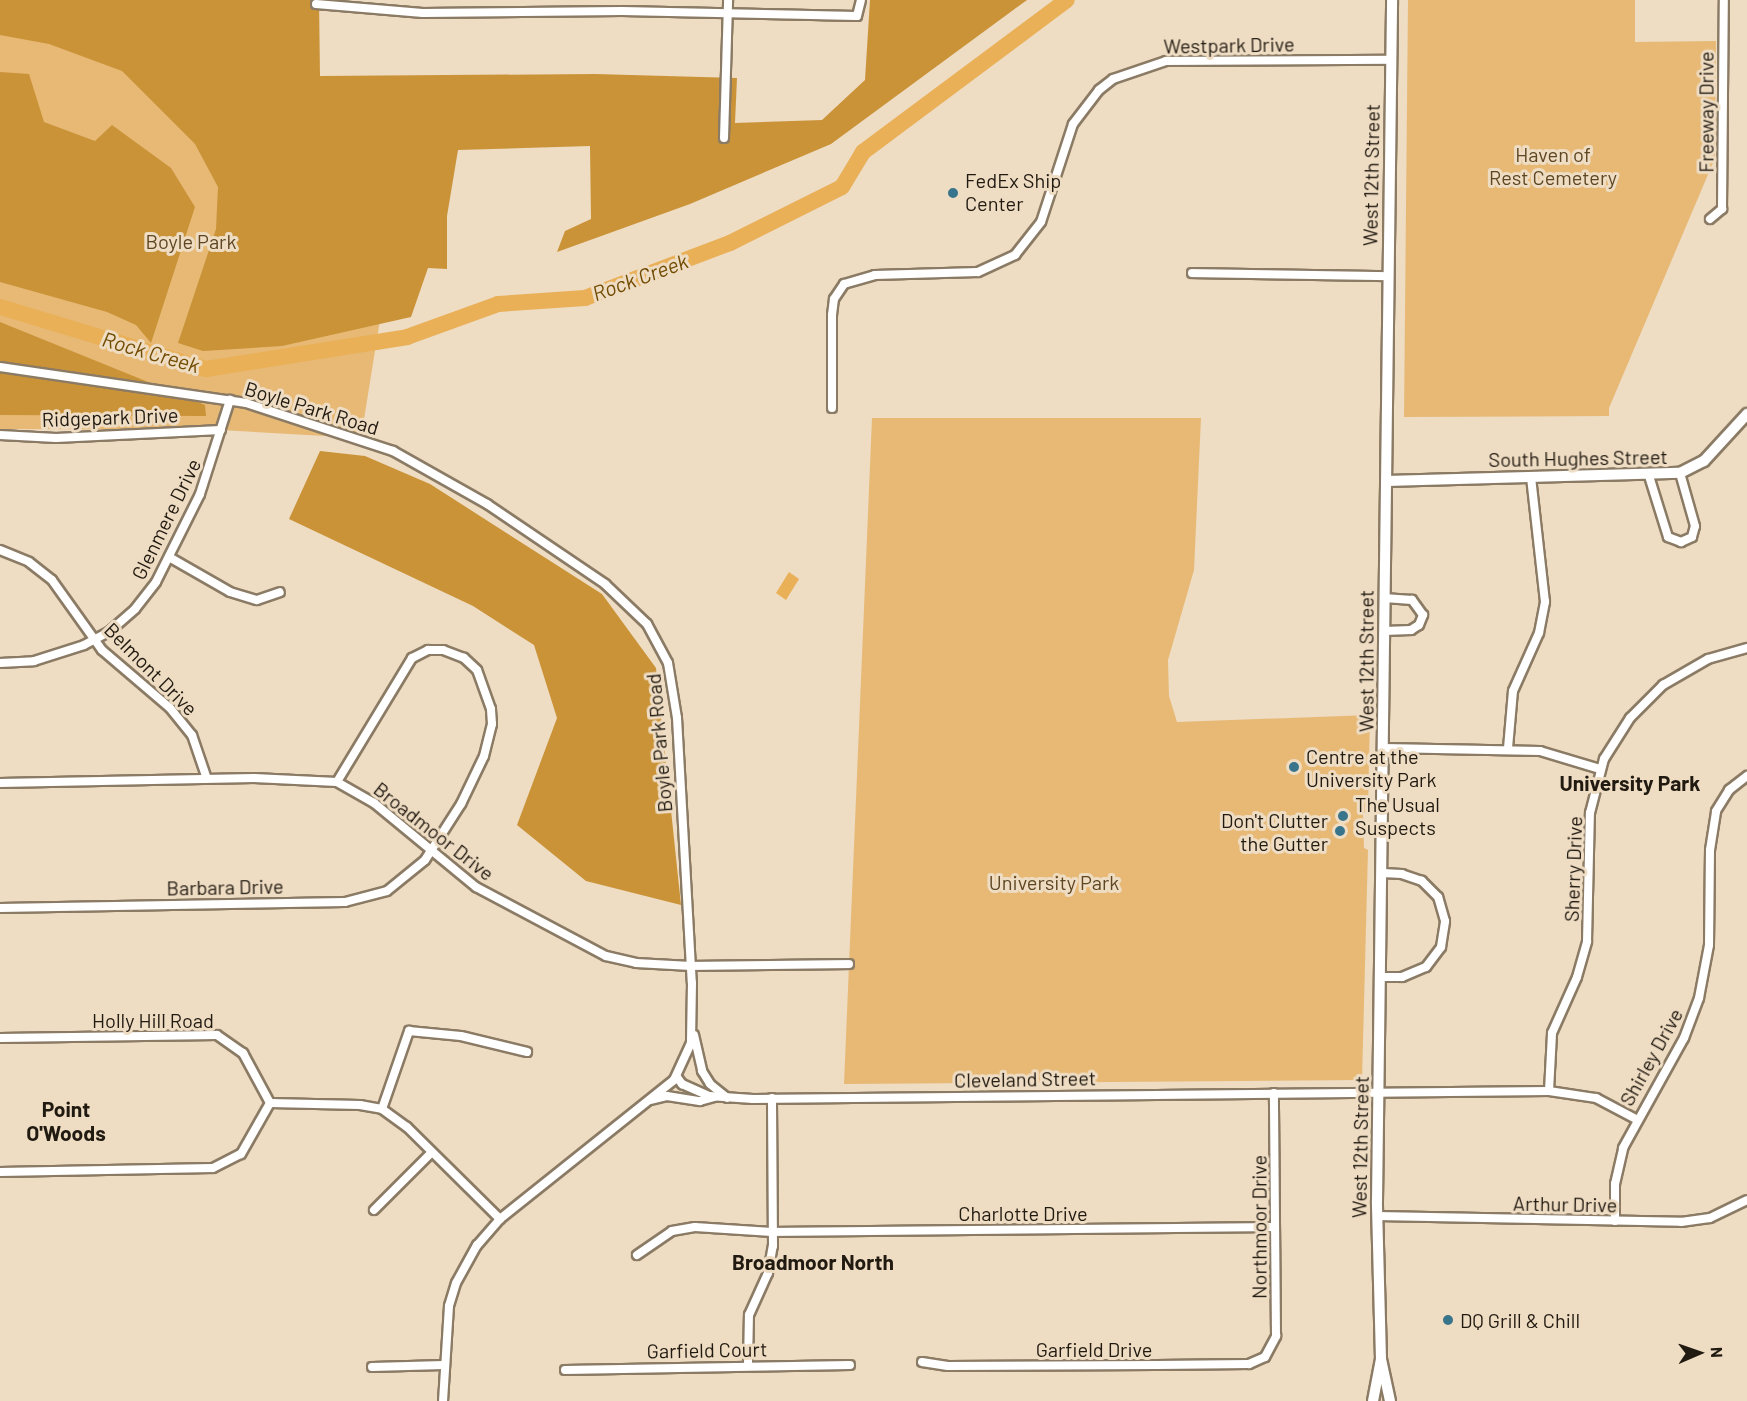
<!DOCTYPE html>
<html>
<head>
<meta charset="utf-8">
<style>
  body { margin:0 }
  #map { position:relative; width:1747px; height:1401px; overflow:hidden; background:#eedcc3; font-family:Barlow,sans-serif }
  div>[style] { position:absolute }
  [style*='--x'] { left:calc(var(--x)*1px); top:calc(var(--y)*1px); width:calc(var(--w)*1px); rotate:calc(var(--a)*1deg) }
  .green>* { inset:0; background:#e7b975 }
  .forest>* { inset:0; background:#ca9338 }
  .water>* { inset:0; background:#e9b058 }
  .river>* { height:16px; margin:-8px; padding:0 8px; transform-origin:8px; border-radius:8px; background:#e9b058 }
  .roads { filter:drop-shadow(2px 0 #8b7b65) drop-shadow(-2px 0 #8b7b65) drop-shadow(0 2px #8b7b65) drop-shadow(0 -2px #8b7b65) }
  .street>* { height:8px; margin:-4px; padding:0 4px; transform-origin:4px; border-radius:4px; background:#fff }
  .secondary>* { height:10px; margin:-5px; padding:0 5px; transform-origin:5px; border-radius:5px; background:#fff }
  .dots>* { width:16px; height:16px; translate:-50% -50%; box-sizing:border-box; border:3px solid #eedcc3; border-radius:50% }
  span { translate:-50% -50%; white-space:nowrap; text-align:center; line-height:1.15; -webkit-text-stroke:6px #eedcc3; paint-order:stroke }
  .street-label { font-size:20px; color:#211a11 }
  .park-label { font-size:20px; color:#5e4622 }
  .poi-label { font-size:20px; color:#211a11 }
  .left { translate:0 -50%; text-align:left }
  .right { translate:-100% -50%; text-align:right }
  .water-label { font-size:21px; color:#704b01; font-style:italic }
  .neighbourhood-label { font-size:21px; color:#211a11; font-weight:700 }
  .north { position:absolute; left:1669px; top:1323px; width:60px; height:60px; -webkit-text-stroke:4px #eedcc3; paint-order:stroke; rotate:88deg; font-size:16px; font-weight:700; line-height:24px; text-align:center; color:#211a11 }
  .north::after { content:''; display:block; margin:auto; width:21px; height:27px; background:#211a11; clip-path:polygon(50% 0,100% 100%,50% 72%,0 100%) }
</style>
</head>
<body>
<div id="map">
  <div class="green">
    <div style="clip-path:polygon(0 0,298px 72px,400px 195px,361px 438px,221px 430px,0 429px)"></div>
    <div style="clip-path:polygon(1408px 0,1635px 0,1635px 42px,1716px 41px,1715px 158px,1609px 408px,1609px 416px,1404px 417px)"></div>
    <div style="clip-path:polygon(872px 418px,1201px 418px,1194px 570px,1168px 660px,1169px 696px,1177px 722px,1370px 715px,1368px 810px,1363px 814px,1364px 848px,1368px 850px,1362px 1080px,844px 1084px)"></div>
  </div>
  <div class="forest">
    <div style="clip-path:polygon(0 0,319px 0,320px 76px,595px 74px,737px 78px,735px 123px,822px 120px,865px 80px,870px 0,1027px 0,831px 144px,690px 204px,557px 252px,565px 231px,591px 219px,590px 146px,458px 150px,447px 216px,447px 269px,428px 268px,411px 317px,282px 346px,203px 351px,178px 343px,216px 229px,218px 187px,195px 144px,122px 71px,49px 44px,0 35px)"></div>
    <div style="clip-path:polygon(0 72px,29px 74px,44px 122px,95px 141px,112px 125px,171px 168px,195px 207px,151px 343px,136px 325px,107px 312px,0 282px)"></div>
    <div style="clip-path:polygon(0 322px,205px 405px,206px 416px,0 415px)"></div>
    <div style="clip-path:polygon(320px 451px,365px 456px,430px 484px,602px 594px,656px 668px,681px 905px,586px 881px,517px 825px,557px 718px,534px 645px,473px 606px,289px 519px)"></div>
  </div>
  <div class="water">
    <div style="clip-path:polygon(789px 572px,799px 579px,786px 600px,776px 593px)"></div>
  </div>
  <div class="river">
    <div style="--x:0;--y:307;--w:215;--a:16.8"></div>
    <div style="--x:206;--y:369;--w:204;--a:-9"></div>
    <div style="--x:407;--y:337;--w:97;--a:-19.9"></div>
    <div style="--x:498;--y:304;--w:87;--a:-3.9"></div>
    <div style="--x:585;--y:298;--w:155;--a:-20.8"></div>
    <div style="--x:730;--y:243;--w:125;--a:-26.6"></div>
    <div style="--x:842;--y:187;--w:41;--a:-59"></div>
    <div style="--x:863;--y:152;--w:254;--a:-36.7"></div>
  </div>
  <div class="roads">
    <div class="street">
      <div style="--x:316;--y:4;--w:107;--a:4.8"></div>
      <div style="--x:423;--y:13;--w:199;--a:-0.6"></div>
      <div style="--x:622;--y:11;--w:235;--a:1.2"></div>
      <div style="--x:857;--y:16;--w:16;--a:-76"></div>
      <div style="--x:724;--y:138;--w:138;--a:-88.3"></div>
      <div style="--x:1710;--y:219;--w:16;--a:-40"></div>
      <div style="--x:1722;--y:209;--w:209;--a:-89.5"></div>
      <div style="--x:1192;--y:273;--w:196;--a:0.9"></div>
      <div style="--x:0;--y:367;--w:249;--a:8.3"></div>
      <div style="--x:246;--y:403;--w:155;--a:18.1"></div>
      <div style="--x:393;--y:451;--w:108;--a:29.4"></div>
      <div style="--x:487;--y:504;--w:143;--a:34.1"></div>
      <div style="--x:605;--y:584;--w:58;--a:43.6"></div>
      <div style="--x:647;--y:624;--w:44;--a:61.7"></div>
      <div style="--x:668;--y:663;--w:56;--a:80.7"></div>
      <div style="--x:677;--y:718;--w:265;--a:86.8"></div>
      <div style="--x:692;--y:983;--w:60;--a:91"></div>
      <div style="--x:691;--y:1043;--w:41;--a:114.7"></div>
      <div style="--x:674;--y:1080;--w:223;--a:141.4"></div>
      <div style="--x:500;--y:1219;--w:35;--a:131"></div>
      <div style="--x:477;--y:1245;--w:43;--a:118.9"></div>
      <div style="--x:456;--y:1283;--w:24;--a:107"></div>
      <div style="--x:449;--y:1306;--w:95;--a:93.6"></div>
      <div style="--x:832;--y:408;--w:93;--a:-90"></div>
      <div style="--x:832;--y:315;--w:16;--a:-83"></div>
      <div style="--x:834;--y:299;--w:18;--a:-56"></div>
      <div style="--x:844;--y:284;--w:32;--a:-16"></div>
      <div style="--x:875;--y:275;--w:103;--a:-1.7"></div>
      <div style="--x:978;--y:272;--w:41;--a:-24.7"></div>
      <div style="--x:1015;--y:255;--w:42;--a:-51.8"></div>
      <div style="--x:1041;--y:222;--w:103;--a:-71.9"></div>
      <div style="--x:1073;--y:124;--w:43;--a:-52.6"></div>
      <div style="--x:1099;--y:90;--w:18;--a:-38"></div>
      <div style="--x:1113;--y:79;--w:56;--a:-18.8"></div>
      <div style="--x:1166;--y:61;--w:225;--a:-0.3"></div>
      <div style="--x:0;--y:435;--w:56;--a:3.1"></div>
      <div style="--x:56;--y:438;--w:165;--a:-2.8"></div>
      <div style="--x:1649;--y:476;--w:64;--a:72.7"></div>
      <div style="--x:1668;--y:537;--w:14;--a:21"></div>
      <div style="--x:1681;--y:542;--w:12;--a:-24"></div>
      <div style="--x:1692;--y:537;--w:11;--a:-75"></div>
      <div style="--x:1695;--y:526;--w:55;--a:-105.8"></div>
      <div style="--x:0;--y:550;--w:31;--a:22"></div>
      <div style="--x:29;--y:562;--w:29;--a:38"></div>
      <div style="--x:52;--y:580;--w:86;--a:54.5"></div>
      <div style="--x:102;--y:650;--w:89;--a:40.5"></div>
      <div style="--x:170;--y:708;--w:35;--a:51"></div>
      <div style="--x:192;--y:735;--w:46;--a:71.2"></div>
      <div style="--x:169;--y:557;--w:70;--a:29.8"></div>
      <div style="--x:230;--y:592;--w:28;--a:17"></div>
      <div style="--x:257;--y:600;--w:24;--a:-19"></div>
      <div style="--x:1384;--y:631;--w:27;--a:-2"></div>
      <div style="--x:1411;--y:630;--w:9;--a:-32"></div>
      <div style="--x:1419;--y:625;--w:11;--a:-68"></div>
      <div style="--x:1423;--y:615;--w:19;--a:-126"></div>
      <div style="--x:1412;--y:600;--w:28;--a:-176"></div>
      <div style="--x:0;--y:663;--w:34;--a:-3"></div>
      <div style="--x:34;--y:661;--w:52;--a:-17.7"></div>
      <div style="--x:84;--y:645;--w:30;--a:-28"></div>
      <div style="--x:110;--y:631;--w:33;--a:-41"></div>
      <div style="--x:135;--y:609;--w:34;--a:-52"></div>
      <div style="--x:156;--y:582;--w:98;--a:-63.4"></div>
      <div style="--x:200;--y:494;--w:99;--a:-72.3"></div>
      <div style="--x:1384;--y:748;--w:156;--a:1.1"></div>
      <div style="--x:1540;--y:751;--w:63;--a:16.7"></div>
      <div style="--x:1508;--y:748;--w:57;--a:-85"></div>
      <div style="--x:1513;--y:691;--w:64;--a:-65.9"></div>
      <div style="--x:1539;--y:633;--w:32;--a:-79"></div>
      <div style="--x:1545;--y:602;--w:126;--a:-96.4"></div>
      <div style="--x:0;--y:783;--w:254;--a:-1.1"></div>
      <div style="--x:254;--y:778;--w:83;--a:2.8"></div>
      <div style="--x:337;--y:782;--w:43;--a:29.6"></div>
      <div style="--x:374;--y:803;--w:132;--a:39.5"></div>
      <div style="--x:476;--y:887;--w:147;--a:28"></div>
      <div style="--x:606;--y:956;--w:31;--a:13"></div>
      <div style="--x:636;--y:963;--w:55;--a:3.1"></div>
      <div style="--x:691;--y:966;--w:158;--a:-0.7"></div>
      <div style="--x:0;--y:908;--w:345;--a:-1"></div>
      <div style="--x:345;--y:902;--w:43;--a:-14.7"></div>
      <div style="--x:387;--y:891;--w:49;--a:-39.2"></div>
      <div style="--x:425;--y:860;--w:67;--a:-57.3"></div>
      <div style="--x:461;--y:804;--w:53;--a:-64.4"></div>
      <div style="--x:484;--y:756;--w:33;--a:-76"></div>
      <div style="--x:492;--y:724;--w:15;--a:-94"></div>
      <div style="--x:491;--y:709;--w:41;--a:-109.7"></div>
      <div style="--x:477;--y:670;--w:18;--a:-137"></div>
      <div style="--x:464;--y:658;--w:22;--a:-159"></div>
      <div style="--x:443;--y:650;--w:15;--a:180"></div>
      <div style="--x:428;--y:650;--w:18;--a:153"></div>
      <div style="--x:412;--y:658;--w:145;--a:121.2"></div>
      <div style="--x:1381;--y:977;--w:21;--a:0"></div>
      <div style="--x:1402;--y:977;--w:26;--a:-23"></div>
      <div style="--x:1426;--y:967;--w:25;--a:-53"></div>
      <div style="--x:1441;--y:947;--w:26;--a:-81"></div>
      <div style="--x:1445;--y:921;--w:25;--a:-106"></div>
      <div style="--x:1438;--y:897;--w:23;--a:-135"></div>
      <div style="--x:1422;--y:881;--w:21;--a:-161"></div>
      <div style="--x:1402;--y:874;--w:20;--a:-177"></div>
      <div style="--x:694;--y:1035;--w:37;--a:77"></div>
      <div style="--x:702;--y:1071;--w:15;--a:58"></div>
      <div style="--x:710;--y:1084;--w:22;--a:39"></div>
      <div style="--x:0;--y:1038;--w:217;--a:-0.8"></div>
      <div style="--x:217;--y:1035;--w:32;--a:35"></div>
      <div style="--x:243;--y:1053;--w:57;--a:61.6"></div>
      <div style="--x:677;--y:1077;--w:9;--a:54"></div>
      <div style="--x:682;--y:1084;--w:30;--a:24"></div>
      <div style="--x:709;--y:1096;--w:44;--a:3.9"></div>
      <div style="--x:753;--y:1099;--w:796;--a:-0.58"></div>
      <div style="--x:1549;--y:1091;--w:48;--a:8.5"></div>
      <div style="--x:1596;--y:1098;--w:45;--a:27.7"></div>
      <div style="--x:1549;--y:1091;--w:58;--a:-87"></div>
      <div style="--x:1552;--y:1033;--w:61;--a:-65.9"></div>
      <div style="--x:1577;--y:977;--w:37;--a:-74"></div>
      <div style="--x:1587;--y:941;--w:128;--a:-88.7"></div>
      <div style="--x:1590;--y:813;--w:56;--a:-75.5"></div>
      <div style="--x:1604;--y:759;--w:49;--a:-57.6"></div>
      <div style="--x:1630;--y:718;--w:47;--a:-45"></div>
      <div style="--x:1663;--y:685;--w:52;--a:-30"></div>
      <div style="--x:1708;--y:659;--w:41;--a:-15.8"></div>
      <div style="--x:650;--y:1100;--w:17;--a:-13"></div>
      <div style="--x:667;--y:1096;--w:33;--a:9"></div>
      <div style="--x:700;--y:1101;--w:15;--a:-16"></div>
      <div style="--x:270;--y:1103;--w:90;--a:1.3"></div>
      <div style="--x:360;--y:1105;--w:22;--a:10"></div>
      <div style="--x:382;--y:1109;--w:31;--a:36"></div>
      <div style="--x:407;--y:1127;--w:131;--a:44.7"></div>
      <div style="--x:382;--y:1109;--w:83;--a:-70.9"></div>
      <div style="--x:409;--y:1031;--w:52;--a:5.5"></div>
      <div style="--x:461;--y:1036;--w:68;--a:13.6"></div>
      <div style="--x:0;--y:1172;--w:213;--a:-1.1"></div>
      <div style="--x:213;--y:1168;--w:31;--a:-27"></div>
      <div style="--x:241;--y:1154;--w:59;--a:-60.4"></div>
      <div style="--x:374;--y:1210;--w:81;--a:-45"></div>
      <div style="--x:1377;--y:1216;--w:304;--a:1.1"></div>
      <div style="--x:1681;--y:1222;--w:29;--a:-8"></div>
      <div style="--x:1710;--y:1218;--w:41;--a:-25.9"></div>
      <div style="--x:1615;--y:1221;--w:37;--a:-90"></div>
      <div style="--x:1615;--y:1184;--w:37;--a:-77"></div>
      <div style="--x:1623;--y:1148;--w:126;--a:-61"></div>
      <div style="--x:1684;--y:1038;--w:43;--a:-69.4"></div>
      <div style="--x:1699;--y:998;--w:54;--a:-79.3"></div>
      <div style="--x:1709;--y:945;--w:95;--a:-89.4"></div>
      <div style="--x:1710;--y:850;--w:39;--a:-81"></div>
      <div style="--x:1716;--y:811;--w:25;--a:-58"></div>
      <div style="--x:1729;--y:790;--w:23;--a:-38"></div>
      <div style="--x:637;--y:1255;--w:42;--a:-34.4"></div>
      <div style="--x:672;--y:1231;--w:23;--a:-10"></div>
      <div style="--x:695;--y:1227;--w:77;--a:3.7"></div>
      <div style="--x:772;--y:1232;--w:502;--a:-0.57"></div>
      <div style="--x:922;--y:1362;--w:26;--a:9"></div>
      <div style="--x:948;--y:1366;--w:209;--a:-0.3"></div>
      <div style="--x:1157;--y:1365;--w:92;--a:-0.6"></div>
      <div style="--x:1249;--y:1364;--w:17;--a:-24"></div>
      <div style="--x:1265;--y:1357;--w:24;--a:-62"></div>
      <div style="--x:1276;--y:1336;--w:243;--a:-90.5"></div>
      <div style="--x:748;--y:1365;--w:50;--a:-88.9"></div>
      <div style="--x:749;--y:1315;--w:46;--a:-65.7"></div>
      <div style="--x:768;--y:1273;--w:27;--a:-80"></div>
      <div style="--x:773;--y:1246;--w:148;--a:-90.4"></div>
      <div style="--x:372;--y:1367;--w:72;--a:-1.6"></div>
      <div style="--x:565;--y:1370;--w:285;--a:-1"></div>
    </div>
    <div class="secondary">
      <div style="--x:1386;--y:481;--w:294;--a:-1.6"></div>
      <div style="--x:1680;--y:473;--w:27;--a:-27"></div>
      <div style="--x:1704;--y:461;--w:64;--a:-47.5"></div>
      <div style="--x:1373;--y:1401;--w:43;--a:-79.2"></div>
      <div style="--x:1390;--y:1401;--w:43;--a:-102.1"></div>
      <div style="--x:1381;--y:1359;--w:158;--a:-91.5"></div>
      <div style="--x:1377;--y:1201;--w:1201;--a:-89.28"></div>
    </div>
  </div>
  <div class="dots">
    <div style="left:953px;top:193px;background:#38748b"></div>
    <div style="left:1294px;top:767px;background:#38748b"></div>
    <div style="left:1343px;top:816px;background:#38748b"></div>
    <div style="left:1340px;top:831px;background:#38748b"></div>
    <div style="left:1448px;top:1320px;background:#38748b"></div>
  </div>
  <div class="street-label">
    <span style="left:1229px;top:45px;rotate:-1deg">Westpark Drive</span>
    <span style="left:1706px;top:112px;rotate:-90deg">Freeway Drive</span>
    <span style="left:1371px;top:175px;rotate:-89deg">West 12th Street</span>
    <span style="left:312px;top:408px;rotate:17deg">Boyle Park Road</span>
    <span style="left:110px;top:417px;rotate:-2deg">Ridgepark Drive</span>
    <span style="left:1578px;top:458px;rotate:-1deg">South Hughes Street</span>
    <span style="left:166px;top:519px;rotate:-64deg">Glenmere Drive</span>
    <span style="left:1366px;top:661px;rotate:-90deg">West 12th Street</span>
    <span style="left:151px;top:669px;rotate:45deg">Belmont Drive</span>
    <span style="left:659px;top:743px;rotate:-95deg">Boyle Park Road</span>
    <span style="left:434px;top:831px;rotate:38deg">Broadmoor Drive</span>
    <span style="left:1573px;top:869px;rotate:-88deg">Sherry Drive</span>
    <span style="left:225px;top:887px;rotate:-1deg">Barbara Drive</span>
    <span style="left:153px;top:1020px">Holly Hill Road</span>
    <span style="left:1651px;top:1057px;rotate:-61deg">Shirley Drive</span>
    <span style="left:1025px;top:1079px;rotate:-1deg">Cleveland Street</span>
    <span style="left:1360px;top:1147px;rotate:-89deg">West 12th Street</span>
    <span style="left:1565px;top:1204px;rotate:1deg">Arthur Drive</span>
    <span style="left:1023px;top:1213px">Charlotte Drive</span>
    <span style="left:1259px;top:1227px;rotate:-90deg">Northmoor Drive</span>
    <span style="left:1094px;top:1349px">Garfield Drive</span>
    <span style="left:707px;top:1350px;rotate:-1deg">Garfield Court</span>
  </div>
  <div class="park-label">
    <span style="left:1553px;top:166px">Haven of<br>Rest Cemetery</span>
    <span style="left:191px;top:241px">Boyle Park</span>
    <span style="left:1054px;top:882px">University Park</span>
  </div>
  <div class="poi-label">
    <span class="left" style="left:965px;top:192px">FedEx Ship<br>Center</span>
    <span class="left" style="left:1306px;top:768px">Centre at the<br>University Park</span>
    <span class="left" style="left:1355px;top:816px">The Usual<br>Suspects</span>
    <span class="right" style="left:1328px;top:832px">Don't Clutter<br>the Gutter</span>
    <span class="left" style="left:1460px;top:1320px">DQ Grill &amp; Chill</span>
  </div>
  <div class="water-label">
    <span style="left:640px;top:277px;rotate:-20deg">Rock Creek</span>
    <span style="left:151px;top:352px;rotate:16deg">Rock Creek</span>
  </div>
  <div class="neighbourhood-label">
    <span style="left:1630px;top:783px">University Park</span>
    <span style="left:66px;top:1121px">Point<br>O'Woods</span>
    <span style="left:813px;top:1262px">Broadmoor North</span>
  </div>
  <div class="north">N</div>
</div>
</body>
</html>
